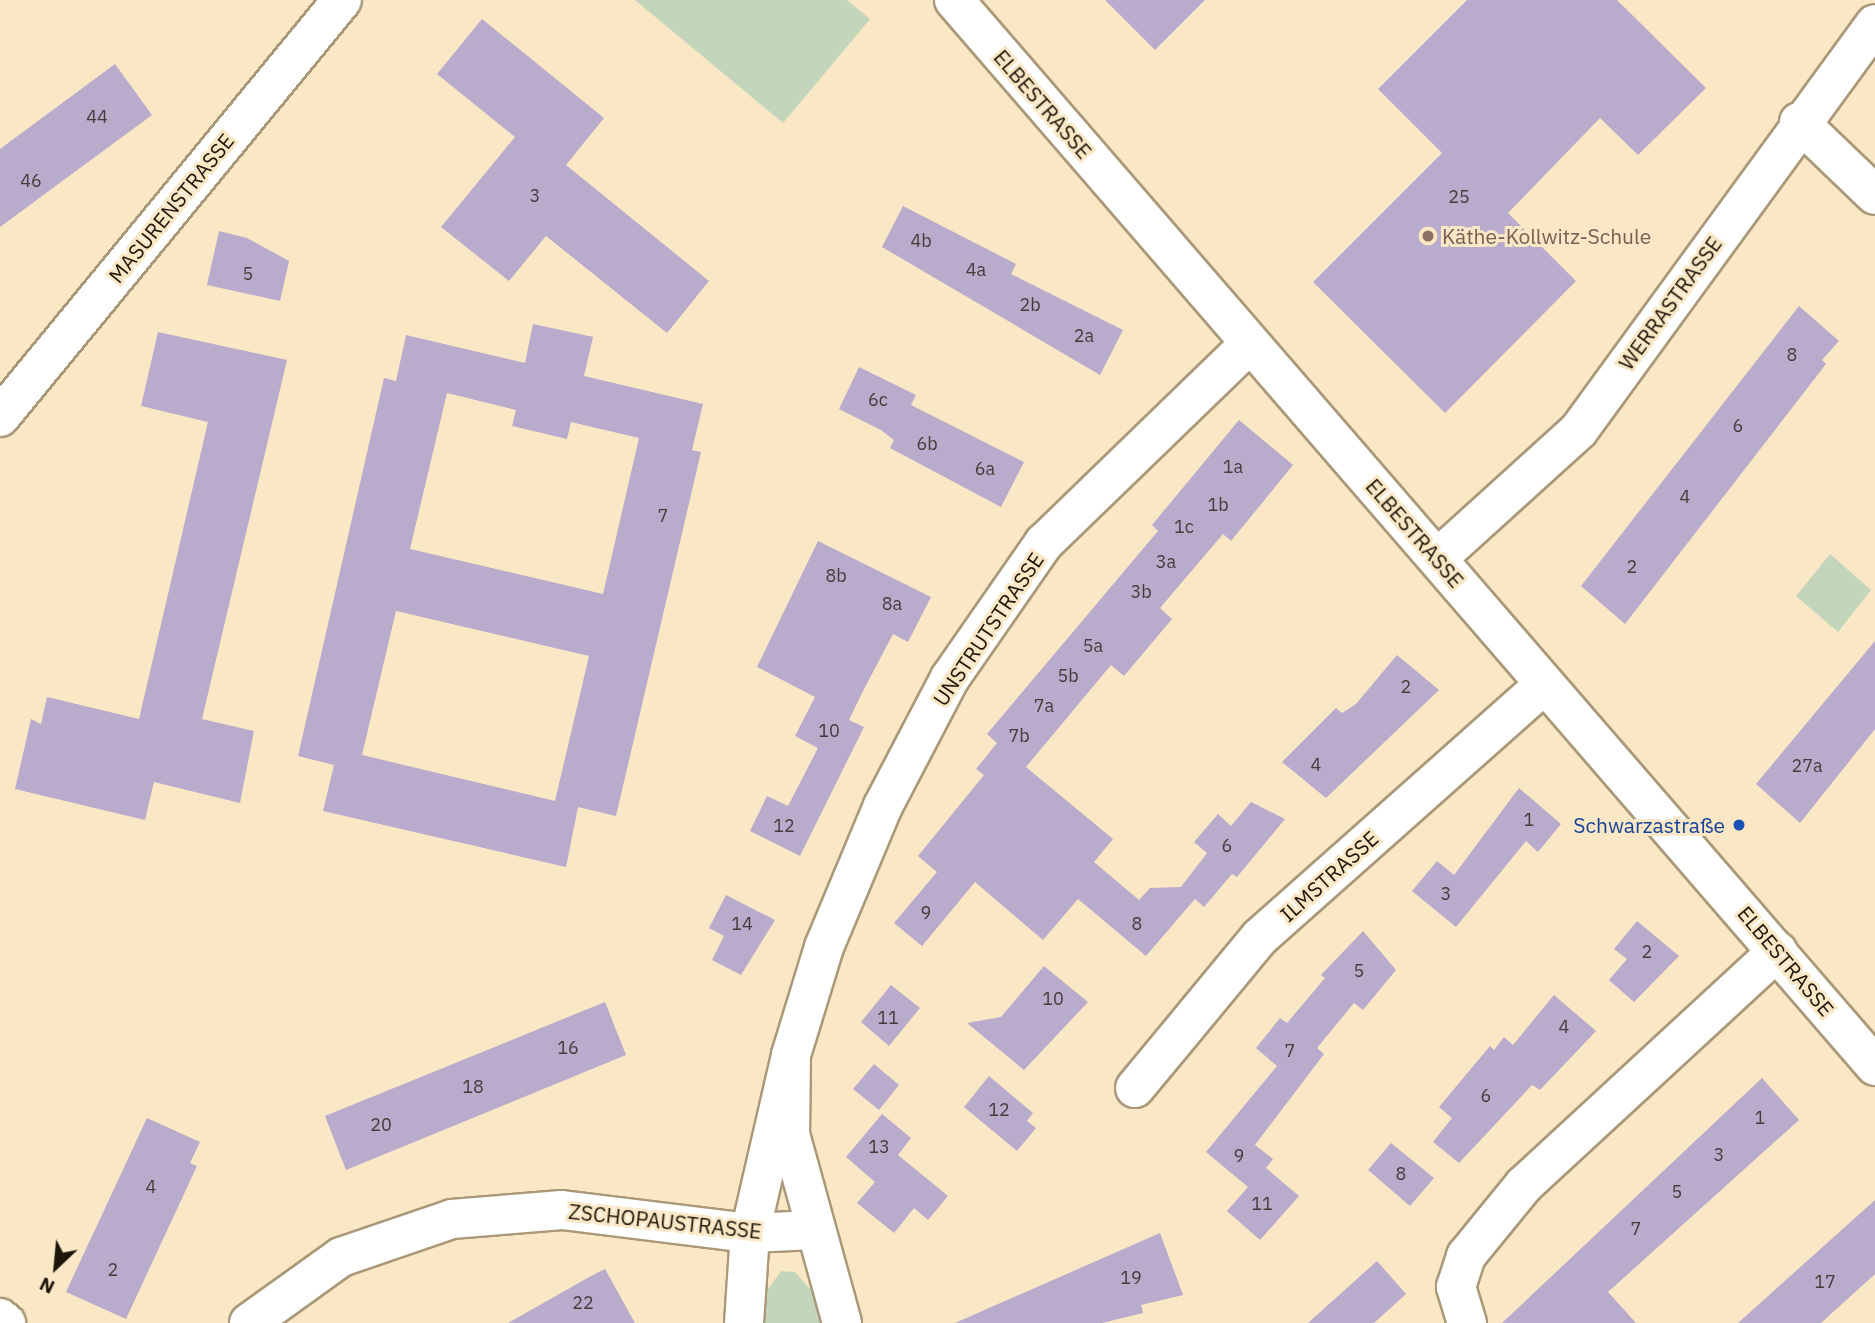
<!DOCTYPE html>
<html>
<head>
<meta charset="utf-8">
<style>
  body { margin:0 }
  #map { position:relative; width:1875px; height:1323px; overflow:hidden; background:#f9e7c5; font-family:"IBM Plex Sans",sans-serif }
  div>[style] { position:absolute }
  [style*='--x'] { left:calc(var(--x)*1px); top:calc(var(--y)*1px); width:calc(var(--w)*1px); rotate:calc(var(--a)*1deg) }
  .green>* { inset:0; background:#c3d6bc }
  .building>* { inset:0; background:#b9abcc }
  .roads { filter:drop-shadow(2px 0 #aa9979) drop-shadow(-2px 0 #aa9979) drop-shadow(0 2px #aa9979) drop-shadow(0 -2px #aa9979) }
  .street>* { height:38px; margin:-19px; padding:0 19px; transform-origin:19px; border-radius:19px; background:#fff }
  .secondary>* { height:38px; margin:-19px; padding:0 19px; transform-origin:19px; border-radius:19px; background:#fff }
  .dots>* { width:19px; height:19px; translate:-50% -50%; box-sizing:border-box; border:4px solid #f9e7c5; border-radius:50% }
  span { translate:-50% -50%; white-space:nowrap; text-align:center; line-height:1.15; -webkit-text-stroke:6px #f9e7c5; paint-order:stroke }
  .number-label { font-size:18px; color:#443c3b }
  .number-label span { -webkit-text-stroke-width:0 }
  .street-label { font-size:21px; color:#1d170b }
  .education-label { font-size:21px; color:#785e54 }
  .left { translate:0 -50%; text-align:left }
  .transit-label { font-size:21px; color:#164399 }
  .right { translate:-100% -50%; text-align:right }
  .north { position:absolute; left:21px; top:1232px; width:70px; height:70px; -webkit-text-stroke:5px #f9e7c5; paint-order:stroke; rotate:206deg; font-size:19px; font-weight:700; line-height:28px; text-align:center; color:#1d170b }
  .north::after { content:''; display:block; margin:auto; width:24px; height:32px; background:#1d170b; clip-path:polygon(50% 0,100% 100%,50% 72%,0 100%) }
</style>
</head>
<body>
<div id="map">
  <div class="green">
    <div style="clip-path:polygon(635px 0,847px 0,870px 19px,783px 123px)"></div>
    <div style="clip-path:polygon(1830px 554px,1871px 590px,1838px 632px,1796px 596px)"></div>
    <div style="clip-path:polygon(781px 1271px,795px 1272px,811px 1290px,823px 1323px,762px 1323px,761px 1299px)"></div>
  </div>
  <div class="building">
    <div style="clip-path:polygon(1105px 0,1205px 0,1155px 50px)"></div>
    <div style="clip-path:polygon(1467px 0,1617px 0,1706px 88px,1638px 155px,1600px 118px,1508px 213px,1576px 281px,1445px 413px,1313px 282px,1442px 153px,1378px 89px)"></div>
    <div style="clip-path:polygon(482px 19px,604px 118px,566px 165px,709px 281px,667px 333px,546px 236px,509px 281px,441px 227px,515px 137px,437px 74px)"></div>
    <div style="clip-path:polygon(115px 64px,152px 115px,0 227px,0 149px)"></div>
    <div style="clip-path:polygon(903px 206px,1016px 264px,1011px 274px,1123px 330px,1100px 375px,882px 247px)"></div>
    <div style="clip-path:polygon(219px 231px,247px 238px,289px 261px,280px 301px,207px 285px)"></div>
    <div style="clip-path:polygon(1799px 306px,1839px 341px,1822px 360px,1826px 364px,1625px 624px,1581px 586px)"></div>
    <div style="clip-path:polygon(evenodd,533px 324px,593px 337px,584px 376px,703px 404px,692px 450px,701px 452px,616px 816px,578px 807px,566px 867px,323px 811px,334px 765px,298px 756px,384px 378px,396px 381px,406px 335px,525px 363px,533px 324px,447px 393px,516px 410px,512px 426px,567px 439px,571px 422px,639px 438px,603px 594px,410px 549px,447px 393px,533px 324px,396px 611px,589px 656px,555px 801px,362px 755px,396px 611px)"></div>
    <div style="clip-path:polygon(158px 332px,287px 360px,202px 719px,254px 731px,240px 803px,154px 782px,145px 820px,15px 789px,31px 719px,41px 724px,47px 697px,139px 719px,208px 422px,141px 406px)"></div>
    <div style="clip-path:polygon(859px 367px,916px 395px,911px 405px,1024px 462px,1001px 507px,890px 448px,894px 440px,881px 430px,839px 409px)"></div>
    <div style="clip-path:polygon(1239px 420px,1293px 465px,1231px 541px,1223px 534px,1160px 608px,1172px 619px,1124px 676px,1111px 665px,1026px 767px,1113px 839px,1094px 862px,1139px 900px,1150px 888px,1181px 887px,1207px 853px,1194px 842px,1218px 814px,1231px 826px,1251px 802px,1285px 819px,1237px 877px,1232px 874px,1204px 907px,1195px 899px,1146px 956px,1078px 899px,1043px 940px,975px 882px,922px 946px,894px 923px,937px 872px,918px 856px,984px 775px,976px 769px,997px 743px,987px 734px,1158px 531px,1152px 525px)"></div>
    <div style="clip-path:polygon(818px 541px,931px 597px,908px 642px,893px 634px,863px 691px,849px 720px,864px 727px,800px 856px,750px 831px,767px 796px,788px 806px,818px 748px,795px 736px,815px 697px,757px 667px)"></div>
    <div style="clip-path:polygon(1875px 641px,1875px 729px,1800px 823px,1756px 784px)"></div>
    <div style="clip-path:polygon(1397px 655px,1439px 690px,1326px 798px,1282px 762px,1336px 708px,1342px 713px,1356px 704px)"></div>
    <div style="clip-path:polygon(1519px 788px,1561px 824px,1538px 852px,1526px 841px,1456px 927px,1412px 891px,1437px 861px,1454px 875px)"></div>
    <div style="clip-path:polygon(726px 895px,775px 920px,741px 975px,712px 960px,724px 936px,709px 928px)"></div>
    <div style="clip-path:polygon(1637px 921px,1679px 956px,1634px 1002px,1609px 980px,1627px 959px,1614px 949px)"></div>
    <div style="clip-path:polygon(1363px 931px,1396px 970px,1363px 1010px,1354px 1003px,1317px 1048px,1324px 1054px,1255px 1145px,1273px 1159px,1266px 1168px,1299px 1196px,1260px 1240px,1227px 1211px,1248px 1187px,1206px 1152px,1277px 1066px,1256px 1048px,1280px 1018px,1287px 1023px,1325px 978px,1321px 975px)"></div>
    <div style="clip-path:polygon(1044px 966px,1088px 1002px,1024px 1070px,967px 1023px,1001px 1017px)"></div>
    <div style="clip-path:polygon(891px 985px,920px 1008px,889px 1046px,861px 1022px)"></div>
    <div style="clip-path:polygon(1554px 995px,1596px 1031px,1540px 1090px,1532px 1085px,1459px 1163px,1433px 1142px,1452px 1118px,1439px 1107px,1490px 1046px,1494px 1050px,1504px 1037px,1513px 1045px)"></div>
    <div style="clip-path:polygon(605px 1002px,626px 1055px,346px 1170px,325px 1116px)"></div>
    <div style="clip-path:polygon(874px 1064px,899px 1085px,879px 1110px,853px 1089px)"></div>
    <div style="clip-path:polygon(989px 1076px,1033px 1113px,1027px 1121px,1036px 1128px,1017px 1151px,964px 1107px)"></div>
    <div style="clip-path:polygon(1762px 1078px,1799px 1120px,1608px 1292px,1636px 1323px,1502px 1323px)"></div>
    <div style="clip-path:polygon(882px 1114px,911px 1138px,898px 1155px,948px 1196px,928px 1220px,914px 1208px,894px 1233px,857px 1203px,875px 1182px,846px 1157px)"></div>
    <div style="clip-path:polygon(147px 1118px,200px 1142px,190px 1163px,197px 1166px,126px 1319px,66px 1292px)"></div>
    <div style="clip-path:polygon(1391px 1143px,1434px 1178px,1410px 1206px,1368px 1170px)"></div>
    <div style="clip-path:polygon(1875px 1200px,1875px 1274px,1821px 1323px,1738px 1323px)"></div>
    <div style="clip-path:polygon(1160px 1233px,1183px 1295px,1141px 1305px,1143px 1313px,1102px 1323px,955px 1323px)"></div>
    <div style="clip-path:polygon(1377px 1261px,1406px 1294px,1374px 1323px,1308px 1323px)"></div>
    <div style="clip-path:polygon(605px 1269px,635px 1323px,508px 1323px,591px 1276px)"></div>
  </div>
  <div class="roads">
    <div class="street">
      <div style="--x:954;--y:0;--w:1409;--a:49.17"></div>
      <div style="--x:1799;--y:122;--w:105;--a:43.8"></div>
      <div style="--x:1438;--y:558;--w:190;--a:-42.2"></div>
      <div style="--x:1579;--y:430;--w:502;--a:-53.91"></div>
      <div style="--x:791;--y:1055;--w:113;--a:-73"></div>
      <div style="--x:824;--y:947;--w:153;--a:-67.3"></div>
      <div style="--x:883;--y:806;--w:144;--a:-62.4"></div>
      <div style="--x:950;--y:678;--w:165;--a:-55.2"></div>
      <div style="--x:1044;--y:543;--w:286;--a:-44.1"></div>
      <div style="--x:1135;--y:1088;--w:196;--a:-50.4"></div>
      <div style="--x:1260;--y:937;--w:381;--a:-41.6"></div>
      <div style="--x:0;--y:1318;--w:8;--a:40"></div>
      <div style="--x:249;--y:1323;--w:113;--a:-35.7"></div>
      <div style="--x:341;--y:1257;--w:117;--a:-18.9"></div>
      <div style="--x:452;--y:1219;--w:110;--a:-4.7"></div>
      <div style="--x:562;--y:1210;--w:189;--a:7"></div>
      <div style="--x:750;--y:1233;--w:64;--a:-2.7"></div>
      <div style="--x:744;--y:1323;--w:90;--a:-86.2"></div>
      <div style="--x:750;--y:1233;--w:183;--a:-77"></div>
      <div style="--x:791;--y:1055;--w:79;--a:90.7"></div>
      <div style="--x:790;--y:1134;--w:196;--a:74.6"></div>
      <div style="--x:1467;--y:1323;--w:38;--a:-107"></div>
      <div style="--x:1456;--y:1287;--w:33;--a:-72"></div>
      <div style="--x:1466;--y:1256;--w:92;--a:-50.8"></div>
      <div style="--x:1524;--y:1185;--w:345;--a:-42.7"></div>
    </div>
    <div class="secondary">
      <div style="--x:0;--y:417;--w:539;--a:-50.64"></div>
    </div>
  </div>
  <div class="dots">
    <div style="left:1428px;top:236px;background:#8d6e63"></div>
    <div style="left:1739px;top:825px;background:#1a4fb4"></div>
  </div>
  <div class="number-label">
    <span style="left:97px;top:117px">44</span>
    <span style="left:31px;top:181px">46</span>
    <span style="left:535px;top:196px">3</span>
    <span style="left:1459px;top:197px">25</span>
    <span style="left:921px;top:241px">4b</span>
    <span style="left:976px;top:270px">4a</span>
    <span style="left:248px;top:274px">5</span>
    <span style="left:1030px;top:305px">2b</span>
    <span style="left:1084px;top:336px">2a</span>
    <span style="left:1792px;top:355px">8</span>
    <span style="left:878px;top:400px">6c</span>
    <span style="left:1738px;top:426px">6</span>
    <span style="left:927px;top:444px">6b</span>
    <span style="left:1233px;top:467px">1a</span>
    <span style="left:985px;top:469px">6a</span>
    <span style="left:1685px;top:497px">4</span>
    <span style="left:1218px;top:505px">1b</span>
    <span style="left:663px;top:516px">7</span>
    <span style="left:1184px;top:527px">1c</span>
    <span style="left:1166px;top:562px">3a</span>
    <span style="left:1632px;top:567px">2</span>
    <span style="left:836px;top:576px">8b</span>
    <span style="left:1141px;top:592px">3b</span>
    <span style="left:892px;top:604px">8a</span>
    <span style="left:1093px;top:646px">5a</span>
    <span style="left:1068px;top:676px">5b</span>
    <span style="left:1406px;top:687px">2</span>
    <span style="left:1044px;top:706px">7a</span>
    <span style="left:829px;top:731px">10</span>
    <span style="left:1019px;top:736px">7b</span>
    <span style="left:1316px;top:765px">4</span>
    <span style="left:1807px;top:766px">27a</span>
    <span style="left:1529px;top:820px">1</span>
    <span style="left:784px;top:826px">12</span>
    <span style="left:1227px;top:846px">6</span>
    <span style="left:1446px;top:894px">3</span>
    <span style="left:926px;top:913px">9</span>
    <span style="left:742px;top:924px">14</span>
    <span style="left:1137px;top:924px">8</span>
    <span style="left:1647px;top:952px">2</span>
    <span style="left:1359px;top:971px">5</span>
    <span style="left:1053px;top:999px">10</span>
    <span style="left:888px;top:1018px">11</span>
    <span style="left:1564px;top:1027px">4</span>
    <span style="left:568px;top:1048px">16</span>
    <span style="left:1290px;top:1051px">7</span>
    <span style="left:473px;top:1087px">18</span>
    <span style="left:1486px;top:1096px">6</span>
    <span style="left:999px;top:1110px">12</span>
    <span style="left:1760px;top:1118px">1</span>
    <span style="left:381px;top:1125px">20</span>
    <span style="left:879px;top:1147px">13</span>
    <span style="left:1719px;top:1155px">3</span>
    <span style="left:1239px;top:1156px">9</span>
    <span style="left:1401px;top:1174px">8</span>
    <span style="left:151px;top:1187px">4</span>
    <span style="left:1677px;top:1192px">5</span>
    <span style="left:1262px;top:1204px">11</span>
    <span style="left:1636px;top:1229px">7</span>
    <span style="left:113px;top:1270px">2</span>
    <span style="left:1131px;top:1278px">19</span>
    <span style="left:1825px;top:1282px">17</span>
    <span style="left:583px;top:1303px">22</span>
  </div>
  <div class="street-label">
    <span style="left:1043px;top:104px;rotate:49deg">ELBESTRASSE</span>
    <span style="left:171px;top:208px;rotate:-51deg">MASURENSTRASSE</span>
    <span style="left:1670px;top:303px;rotate:-54deg">WERRASTRASSE</span>
    <span style="left:1415px;top:533px;rotate:49deg">ELBESTRASSE</span>
    <span style="left:988px;top:629px;rotate:-56deg">UNSTRUTSTRASSE</span>
    <span style="left:1329px;top:876px;rotate:-42deg">ILMSTRASSE</span>
    <span style="left:1786px;top:961px;rotate:50deg">ELBESTRASSE</span>
    <span style="left:665px;top:1221px;rotate:6deg">ZSCHOPAUSTRASSE</span>
  </div>
  <div class="education-label">
    <span class="left" style="left:1442px;top:236px">Käthe-Kollwitz-Schule</span>
  </div>
  <div class="transit-label">
    <span class="right" style="left:1725px;top:825px">Schwarzastraße</span>
  </div>
  <div class="north">N</div>
</div>
</body>
</html>
